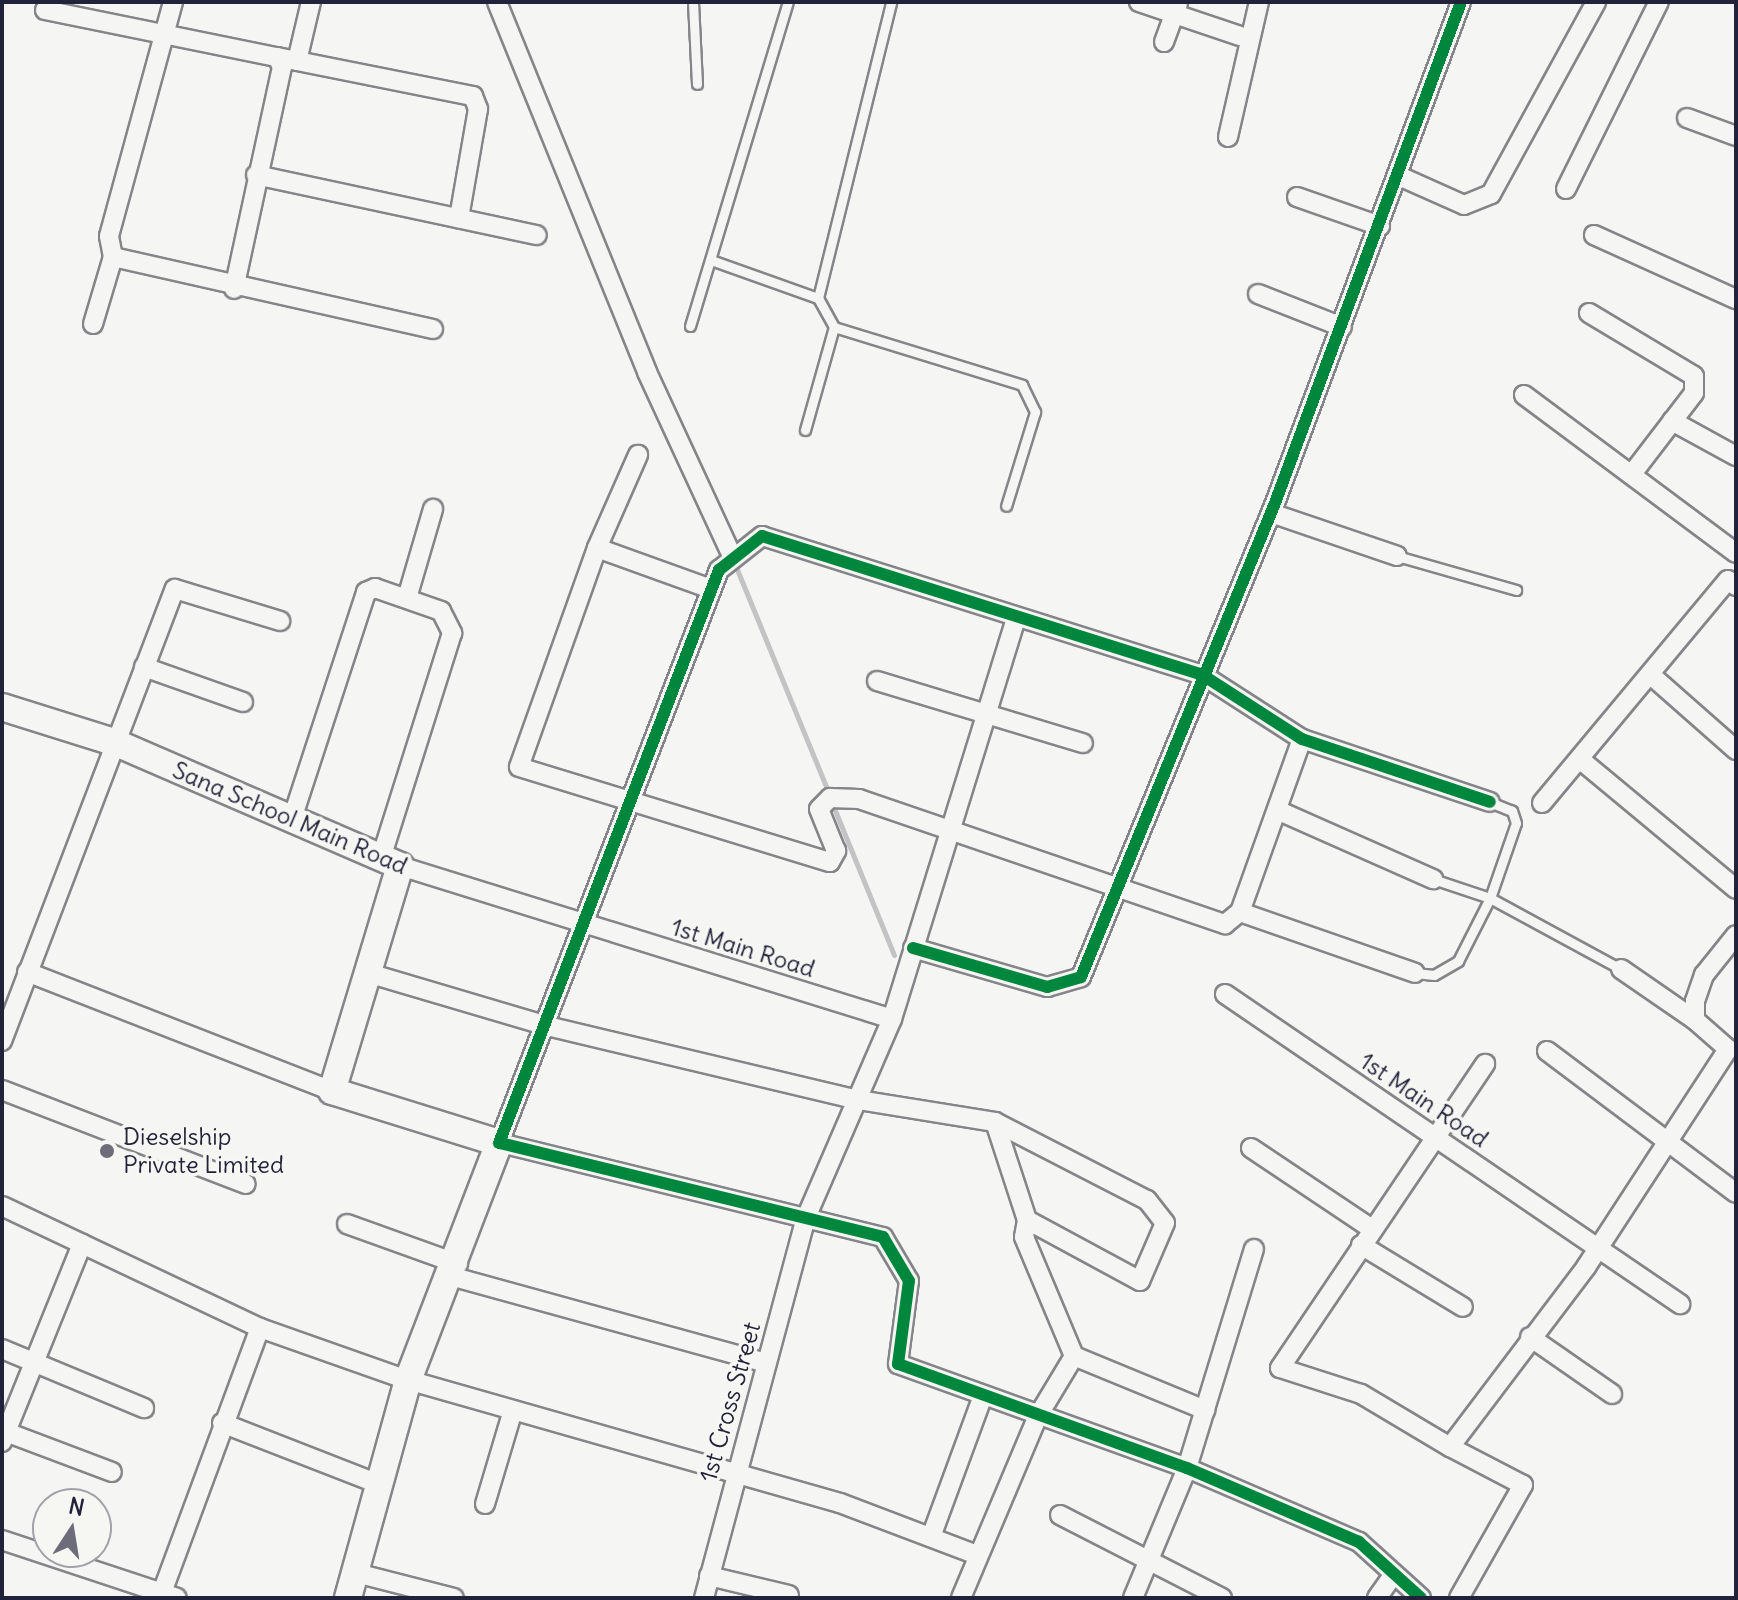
<!DOCTYPE html>
<html>
<head>
<meta charset="utf-8">
<style>
  body { margin:0 }
  #map { position:relative; width:1738px; height:1600px; overflow:hidden; background:#f5f5f3; font-family:Delius,sans-serif }
  div>[style] { position:absolute }
  [style*='--x'] { left:calc(var(--x)*1px); top:calc(var(--y)*1px); width:calc(var(--w)*1px); rotate:calc(var(--a)*1deg) }
  .stream>* { height:5px; margin:-2.5px; padding:0 2.5px; transform-origin:2.5px; border-radius:2.5px; background:#c3c3c6 }
  .roads { filter:drop-shadow(2px 0 #858589) drop-shadow(-2px 0 #858589) drop-shadow(0 2px #858589) drop-shadow(0 -2px #858589) }
  .lane>* { height:9px; margin:-4.5px; padding:0 4.5px; transform-origin:4.5px; border-radius:4.5px; background:#f5f5f3 }
  .street>* { height:18px; margin:-9px; padding:0 9px; transform-origin:9px; border-radius:9px; background:#f5f5f3 }
  .secondary>* { height:26px; margin:-13px; padding:0 13px; transform-origin:13px; border-radius:13px; background:#f5f5f3 }
  .cycleway>* { height:12px; margin:-6px; padding:0 6px; transform-origin:6px; border-radius:6px; background:#00873e }
  .dots>* { width:22px; height:22px; translate:-50% -50%; box-sizing:border-box; border:4px solid #f6f6f2; border-radius:50% }
  span { translate:-50% -50%; white-space:nowrap; text-align:center; line-height:1.15; -webkit-text-stroke:7px #f6f6f2; paint-order:stroke }
  .street-label { font-size:24px; color:#22223b }
  .poi-label { font-size:24px; color:#22223b }
  .left { translate:0 -50%; text-align:left }
  .frame { position:absolute; inset:0; border:4px solid #22223b; pointer-events:none }
  .north { position:absolute; left:32px; top:1488px; width:80px; height:80px; box-sizing:border-box; background:#f6f6f2; border:2px solid #a1a1a9; border-radius:50%; rotate:12deg; font-size:22px; font-weight:700; line-height:32px; text-align:center; color:#22223b }
  .north::after { content:''; display:block; margin:auto; width:28px; height:36px; background:#6c6c7b; clip-path:polygon(50% 0,100% 100%,50% 72%,0 100%) }
</style>
</head>
<body>
<div id="map">
  <div class="stream">
    <div style="--x:734;--y:562;--w:251;--a:67.7"></div>
    <div style="--x:832;--y:803;--w:164;--a:67.8"></div>
  </div>
  <div class="roads">
    <div class="lane">
      <div style="--x:693;--y:2;--w:82;--a:87.2"></div>
      <div style="--x:711;--y:260;--w:114;--a:19.6"></div>
      <div style="--x:818;--y:298;--w:33;--a:61"></div>
      <div style="--x:834;--y:327;--w:197;--a:17.1"></div>
      <div style="--x:1022;--y:385;--w:30;--a:64"></div>
      <div style="--x:1035;--y:412;--w:98;--a:107.1"></div>
      <div style="--x:818;--y:298;--w:305;--a:-76.1"></div>
      <div style="--x:690;--y:326;--w:338;--a:-73.2"></div>
      <div style="--x:805;--y:430;--w:107;--a:-74.3"></div>
      <div style="--x:1397;--y:556;--w:124;--a:15.9"></div>
      <div style="--x:1433;--y:879;--w:60;--a:18.4"></div>
      <div style="--x:1490;--y:898;--w:79;--a:-70.9"></div>
      <div style="--x:1516;--y:823;--w:13;--a:-108"></div>
      <div style="--x:1512;--y:811;--w:24;--a:-158"></div>
      <div style="--x:1415;--y:973;--w:19;--a:6"></div>
      <div style="--x:1434;--y:975;--w:28;--a:-30"></div>
      <div style="--x:1458;--y:961;--w:71;--a:-63.1"></div>
      <div style="--x:1490;--y:898;--w:149;--a:28.5"></div>
    </div>
    <div class="street">
      <div style="--x:497;--y:2;--w:399;--a:67.9"></div>
      <div style="--x:647;--y:372;--w:200;--a:65.2"></div>
      <div style="--x:1139;--y:2;--w:107;--a:18.6"></div>
      <div style="--x:45;--y:10;--w:237;--a:11.5"></div>
      <div style="--x:277;--y:57;--w:11;--a:63"></div>
      <div style="--x:282;--y:67;--w:227;--a:102.2"></div>
      <div style="--x:1164;--y:42;--w:40;--a:-69.8"></div>
      <div style="--x:277;--y:57;--w:200;--a:11.3"></div>
      <div style="--x:473;--y:96;--w:14;--a:69"></div>
      <div style="--x:478;--y:109;--w:111;--a:99.9"></div>
      <div style="--x:297;--y:61;--w:61;--a:-76.7"></div>
      <div style="--x:1687;--y:118;--w:52;--a:20.2"></div>
      <div style="--x:1228;--y:137;--w:139;--a:-77.1"></div>
      <div style="--x:256;--y:175;--w:287;--a:12.1"></div>
      <div style="--x:1399;--y:176;--w:71;--a:24"></div>
      <div style="--x:1464;--y:205;--w:29;--a:-22"></div>
      <div style="--x:1491;--y:194;--w:219;--a:-61.3"></div>
      <div style="--x:1566;--y:189;--w:209;--a:-63.6"></div>
      <div style="--x:1297;--y:197;--w:88;--a:19.3"></div>
      <div style="--x:1594;--y:235;--w:156;--a:24.3"></div>
      <div style="--x:113;--y:257;--w:21;--a:-101"></div>
      <div style="--x:109;--y:236;--w:243;--a:-74.7"></div>
      <div style="--x:1258;--y:294;--w:90;--a:21.4"></div>
      <div style="--x:1589;--y:313;--w:122;--a:31"></div>
      <div style="--x:1694;--y:376;--w:17;--a:90"></div>
      <div style="--x:1694;--y:393;--w:103;--a:127.5"></div>
      <div style="--x:93;--y:324;--w:70;--a:-73.4"></div>
      <div style="--x:113;--y:257;--w:328;--a:12.7"></div>
      <div style="--x:1524;--y:395;--w:264;--a:36.7"></div>
      <div style="--x:1672;--y:421;--w:73;--a:28.7"></div>
      <div style="--x:1271;--y:513;--w:133;--a:18.8"></div>
      <div style="--x:597;--y:548;--w:102;--a:-66.2"></div>
      <div style="--x:711;--y:589;--w:121;--a:-160.2"></div>
      <div style="--x:597;--y:548;--w:232;--a:109.6"></div>
      <div style="--x:519;--y:767;--w:325;--a:17"></div>
      <div style="--x:830;--y:862;--w:13;--a:-61"></div>
      <div style="--x:836;--y:851;--w:45;--a:-112"></div>
      <div style="--x:819;--y:809;--w:16;--a:-45"></div>
      <div style="--x:830;--y:798;--w:29;--a:2"></div>
      <div style="--x:859;--y:799;--w:387;--a:18.9"></div>
      <div style="--x:1225;--y:924;--w:19;--a:-39"></div>
      <div style="--x:1240;--y:912;--w:184;--a:-70.3"></div>
      <div style="--x:407;--y:598;--w:93;--a:-73.7"></div>
      <div style="--x:144;--y:667;--w:105;--a:19.5"></div>
      <div style="--x:1652;--y:676;--w:112;--a:41.4"></div>
      <div style="--x:877;--y:681;--w:215;--a:16.8"></div>
      <div style="--x:1582;--y:761;--w:200;--a:39.7"></div>
      <div style="--x:1542;--y:803;--w:290;--a:-50.2"></div>
      <div style="--x:1728;--y:580;--w:10;--a:37"></div>
      <div style="--x:1277;--y:810;--w:171;--a:23.9"></div>
      <div style="--x:292;--y:819;--w:239;--a:-71.9"></div>
      <div style="--x:366;--y:592;--w:10;--a:-24"></div>
      <div style="--x:375;--y:588;--w:70;--a:19.2"></div>
      <div style="--x:441;--y:611;--w:25;--a:63"></div>
      <div style="--x:452;--y:633;--w:236;--a:107.5"></div>
      <div style="--x:400;--y:866;--w:515;--a:17.27"></div>
      <div style="--x:1240;--y:912;--w:185;--a:19.2"></div>
      <div style="--x:913;--y:948;--w:140;--a:16.2"></div>
      <div style="--x:1047;--y:987;--w:35;--a:-16"></div>
      <div style="--x:1081;--y:977;--w:512;--a:-67.74"></div>
      <div style="--x:1275;--y:503;--w:534;--a:-69.63"></div>
      <div style="--x:1621;--y:969;--w:90;--a:34.6"></div>
      <div style="--x:27;--y:972;--w:327;--a:21.3"></div>
      <div style="--x:368;--y:973;--w:183;--a:16.5"></div>
      <div style="--x:543;--y:1025;--w:325;--a:13.4"></div>
      <div style="--x:859;--y:1100;--w:138;--a:9.2"></div>
      <div style="--x:995;--y:1122;--w:171;--a:27.2"></div>
      <div style="--x:1147;--y:1200;--w:29;--a:52"></div>
      <div style="--x:1165;--y:1223;--w:63;--a:113.3"></div>
      <div style="--x:1140;--y:1281;--w:128;--a:-151.6"></div>
      <div style="--x:1225;--y:994;--w:551;--a:34.27"></div>
      <div style="--x:2;--y:1041;--w:484;--a:-69.1"></div>
      <div style="--x:175;--y:589;--w:110;--a:16.9"></div>
      <div style="--x:1547;--y:1051;--w:236;--a:36.9"></div>
      <div style="--x:2;--y:1090;--w:261;--a:21.1"></div>
      <div style="--x:995;--y:1122;--w:103;--a:71.9"></div>
      <div style="--x:1027;--y:1220;--w:17;--a:100"></div>
      <div style="--x:1024;--y:1237;--w:129;--a:67.2"></div>
      <div style="--x:1074;--y:1356;--w:142;--a:22.4"></div>
      <div style="--x:1251;--y:1148;--w:146;--a:33.8"></div>
      <div style="--x:2;--y:1206;--w:285;--a:25.3"></div>
      <div style="--x:260;--y:1328;--w:157;--a:19.4"></div>
      <div style="--x:408;--y:1380;--w:449;--a:15.9"></div>
      <div style="--x:840;--y:1503;--w:147;--a:20.8"></div>
      <div style="--x:347;--y:1224;--w:118;--a:19.8"></div>
      <div style="--x:1361;--y:1245;--w:119;--a:31.3"></div>
      <div style="--x:454;--y:1277;--w:324;--a:15.4"></div>
      <div style="--x:1530;--y:1337;--w:100;--a:34.8"></div>
      <div style="--x:2;--y:1349;--w:154;--a:22.6"></div>
      <div style="--x:222;--y:1423;--w:165;--a:21.3"></div>
      <div style="--x:6;--y:1432;--w:113;--a:20.7"></div>
      <div style="--x:2;--y:1442;--w:214;--a:-68"></div>
      <div style="--x:1450;--y:1447;--w:104;--a:-149.2"></div>
      <div style="--x:1361;--y:1394;--w:85;--a:-162.2"></div>
      <div style="--x:1280;--y:1368;--w:367;--a:-56"></div>
      <div style="--x:485;--y:1504;--w:98;--a:-73.4"></div>
      <div style="--x:1060;--y:1515;--w:182;--a:27.1"></div>
      <div style="--x:931;--y:1537;--w:150;--a:-69.8"></div>
      <div style="--x:2;--y:1540;--w:184;--a:18.3"></div>
      <div style="--x:356;--y:1573;--w:101;--a:14.3"></div>
      <div style="--x:709;--y:1576;--w:82;--a:13.4"></div>
      <div style="--x:160;--y:1598;--w:288;--a:-69.7"></div>
      <div style="--x:704;--y:1598;--w:391;--a:-75"></div>
      <div style="--x:805;--y:1220;--w:219;--a:-66.6"></div>
      <div style="--x:892;--y:1019;--w:420;--a:-72.8"></div>
      <div style="--x:961;--y:1598;--w:198;--a:-67.1"></div>
      <div style="--x:1038;--y:1416;--w:70;--a:-59"></div>
      <div style="--x:1133;--y:1598;--w:141;--a:-67.4"></div>
      <div style="--x:1187;--y:1468;--w:229;--a:-73"></div>
      <div style="--x:1377;--y:1598;--w:28;--a:-55"></div>
      <div style="--x:1421;--y:1598;--w:84;--a:-137.9"></div>
      <div style="--x:1359;--y:1542;--w:187;--a:-156.7"></div>
      <div style="--x:1187;--y:1468;--w:307;--a:-160.2"></div>
      <div style="--x:898;--y:1364;--w:84;--a:-82.5"></div>
      <div style="--x:909;--y:1281;--w:51;--a:-120.6"></div>
      <div style="--x:883;--y:1237;--w:395;--a:-166.2"></div>
      <div style="--x:499;--y:1143;--w:614;--a:-69"></div>
      <div style="--x:719;--y:570;--w:55;--a:-38.3"></div>
      <div style="--x:762;--y:536;--w:460;--a:17.5"></div>
      <div style="--x:1201;--y:674;--w:120;--a:32.8"></div>
      <div style="--x:1302;--y:739;--w:198;--a:18.5"></div>
      <div style="--x:1459;--y:1598;--w:130;--a:-60.5"></div>
      <div style="--x:1523;--y:1485;--w:82;--a:-152.5"></div>
      <div style="--x:1450;--y:1447;--w:226;--a:-52.9"></div>
      <div style="--x:1586;--y:1267;--w:260;--a:-56.9"></div>
      <div style="--x:1728;--y:1049;--w:44;--a:-138.7"></div>
      <div style="--x:1695;--y:1020;--w:19;--a:-90"></div>
      <div style="--x:1695;--y:1001;--w:28;--a:-71"></div>
      <div style="--x:1704;--y:975;--w:51;--a:-51.3"></div>
    </div>
    <div class="secondary">
      <div style="--x:2;--y:707;--w:117;--a:17.4"></div>
      <div style="--x:114;--y:742;--w:312;--a:23.4"></div>
      <div style="--x:400;--y:866;--w:235;--a:106.8"></div>
      <div style="--x:332;--y:1091;--w:175;--a:17.3"></div>
      <div style="--x:499;--y:1143;--w:254;--a:111"></div>
      <div style="--x:408;--y:1380;--w:226;--a:105.4"></div>
    </div>
  </div>
  <div class="cycleway">
    <div style="--x:913;--y:948;--w:140;--a:16.2"></div>
    <div style="--x:1047;--y:987;--w:35;--a:-16"></div>
    <div style="--x:1081;--y:977;--w:512;--a:-67.74"></div>
    <div style="--x:1275;--y:503;--w:534;--a:-69.63"></div>
    <div style="--x:1421;--y:1598;--w:84;--a:-137.9"></div>
    <div style="--x:1359;--y:1542;--w:187;--a:-156.7"></div>
    <div style="--x:1187;--y:1468;--w:307;--a:-160.2"></div>
    <div style="--x:898;--y:1364;--w:84;--a:-82.5"></div>
    <div style="--x:909;--y:1281;--w:51;--a:-120.6"></div>
    <div style="--x:883;--y:1237;--w:395;--a:-166.2"></div>
    <div style="--x:499;--y:1143;--w:614;--a:-69"></div>
    <div style="--x:719;--y:570;--w:55;--a:-38.3"></div>
    <div style="--x:762;--y:536;--w:460;--a:17.5"></div>
    <div style="--x:1201;--y:674;--w:120;--a:32.8"></div>
    <div style="--x:1302;--y:739;--w:198;--a:18.5"></div>
  </div>
  <div class="dots">
    <div style="left:107px;top:1151px;background:#6c6c7b"></div>
  </div>
  <div class="street-label">
    <span style="left:290px;top:818px;rotate:23deg">Sana School Main Road</span>
    <span style="left:743px;top:948px;rotate:17deg">1st Main Road</span>
    <span style="left:1424px;top:1100px;rotate:34deg">1st Main Road</span>
    <span style="left:730px;top:1402px;rotate:-74deg">1st Cross Street</span>
  </div>
  <div class="poi-label">
    <span class="left" style="left:123px;top:1151px">Dieselship<br>Private Limited</span>
  </div>
  <div class="frame"></div>
  <div class="north">N</div>
</div>
</body>
</html>
